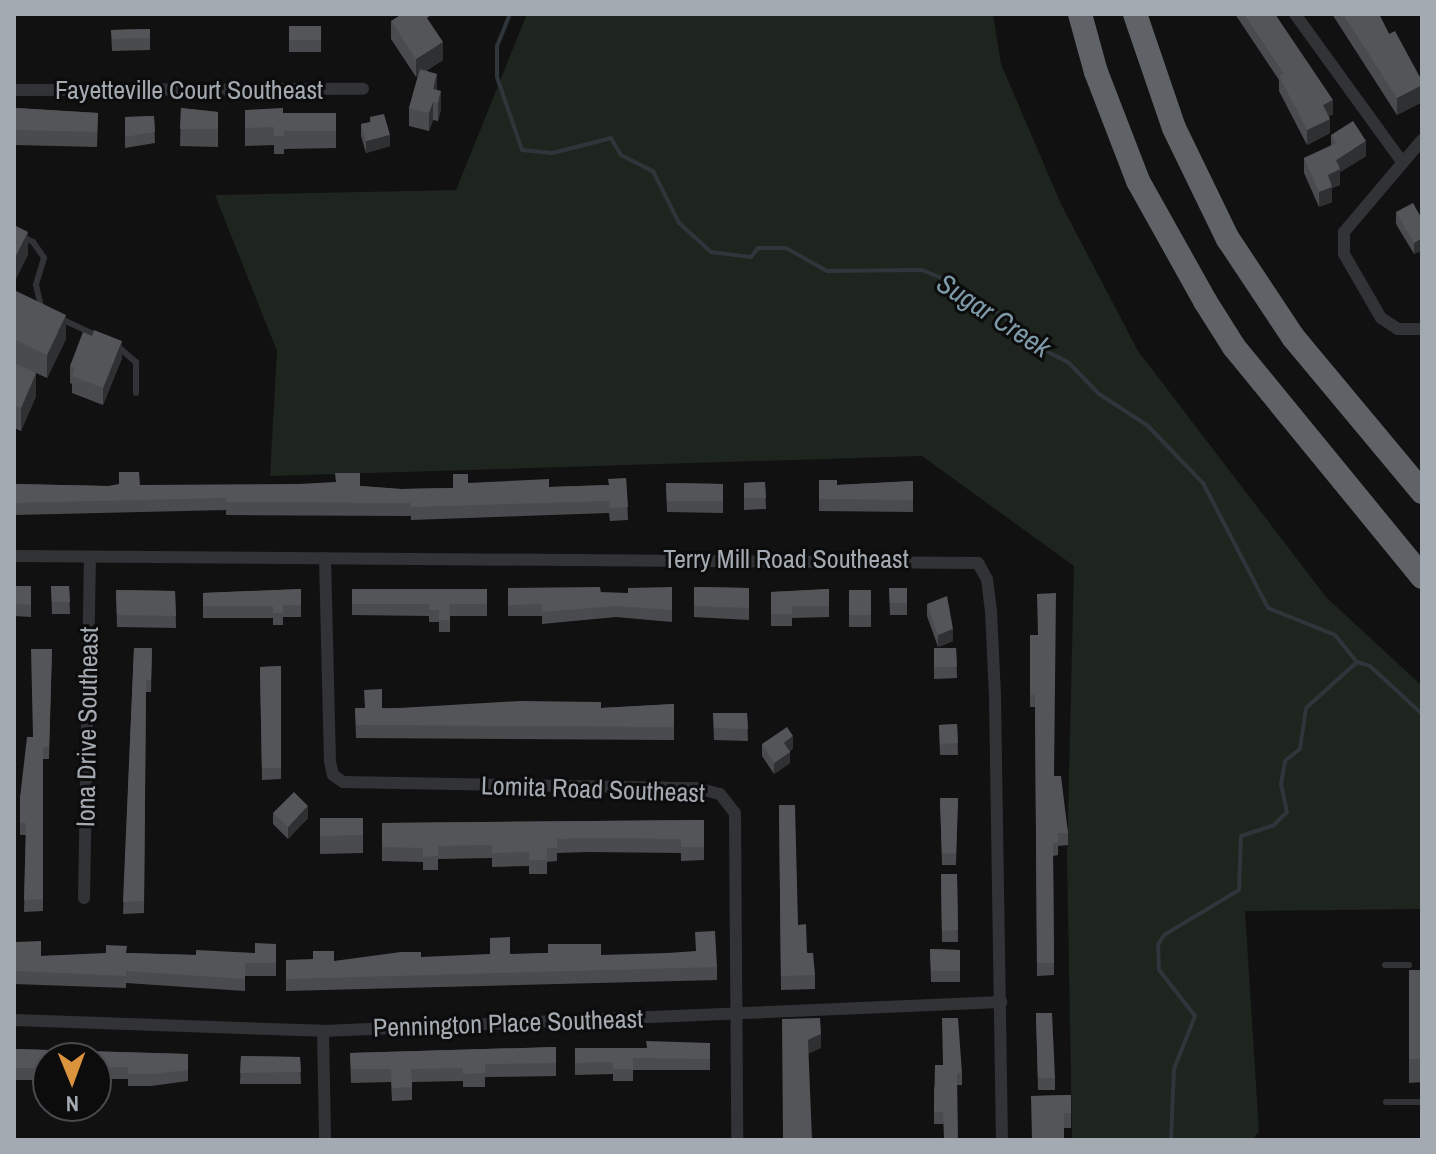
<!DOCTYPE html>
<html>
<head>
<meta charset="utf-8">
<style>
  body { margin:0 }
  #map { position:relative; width:1436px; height:1154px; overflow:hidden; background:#111112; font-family:"Archivo Narrow",sans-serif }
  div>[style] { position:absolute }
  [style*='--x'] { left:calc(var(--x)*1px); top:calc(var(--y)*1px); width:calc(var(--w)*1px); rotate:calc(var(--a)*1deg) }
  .green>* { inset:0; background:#1e241e }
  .stream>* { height:4px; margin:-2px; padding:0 2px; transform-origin:2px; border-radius:2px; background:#2e363b }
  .lane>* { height:6px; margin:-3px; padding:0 3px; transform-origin:3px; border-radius:3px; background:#323337 }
  .street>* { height:12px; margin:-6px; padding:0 6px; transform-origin:6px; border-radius:6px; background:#323337 }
  .highway>* { height:24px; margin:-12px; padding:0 12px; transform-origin:12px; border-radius:12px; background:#5f6267 }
  .wall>* { inset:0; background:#4a4b4e }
  .shaded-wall>* { inset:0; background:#2f3032 }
  .building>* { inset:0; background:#535559 }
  span { translate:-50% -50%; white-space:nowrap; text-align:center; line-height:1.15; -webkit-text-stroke:6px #0c0c0d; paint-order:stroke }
  .street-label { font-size:26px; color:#a4aab1 }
  .water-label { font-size:28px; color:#7e9aa9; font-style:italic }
  .frame { position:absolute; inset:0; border:16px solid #a4aab1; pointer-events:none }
  .north { position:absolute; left:32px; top:1042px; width:80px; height:80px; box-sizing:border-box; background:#0c0c0d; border:2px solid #494b4f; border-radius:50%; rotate:179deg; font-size:22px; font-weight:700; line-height:32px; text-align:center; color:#a4aab1 }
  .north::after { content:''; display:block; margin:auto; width:28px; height:36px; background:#dc933e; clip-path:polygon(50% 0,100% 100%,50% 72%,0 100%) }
</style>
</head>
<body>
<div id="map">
  <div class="green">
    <div style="clip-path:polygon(527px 14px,993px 14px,1001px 64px,1061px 204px,1138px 351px,1326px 597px,1422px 686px,1422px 909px,1245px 911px,1259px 1131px,1253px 1140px,1072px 1140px,1067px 857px,1074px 566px,922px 456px,270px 476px,277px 351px,215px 195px,456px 190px)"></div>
  </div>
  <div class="stream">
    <div style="--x:510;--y:14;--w:35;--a:112"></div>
    <div style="--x:497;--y:46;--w:31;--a:90"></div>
    <div style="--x:497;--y:77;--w:77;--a:71.1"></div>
    <div style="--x:522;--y:150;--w:31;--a:6"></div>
    <div style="--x:553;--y:153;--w:60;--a:-14.5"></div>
    <div style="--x:611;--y:138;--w:20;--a:60"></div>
    <div style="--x:621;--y:155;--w:36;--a:27"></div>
    <div style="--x:653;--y:171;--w:58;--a:63.4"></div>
    <div style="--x:679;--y:223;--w:43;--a:42.2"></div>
    <div style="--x:711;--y:252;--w:40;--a:7.1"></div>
    <div style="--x:751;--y:257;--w:11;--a:-52"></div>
    <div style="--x:758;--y:248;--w:28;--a:0"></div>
    <div style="--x:786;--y:248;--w:47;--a:29.3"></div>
    <div style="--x:827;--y:271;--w:95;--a:-0.6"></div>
    <div style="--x:922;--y:270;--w:27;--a:22"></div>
    <div style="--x:947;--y:280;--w:86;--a:33.1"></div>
    <div style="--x:1019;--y:327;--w:32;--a:44"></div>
    <div style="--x:1042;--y:349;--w:30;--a:27"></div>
    <div style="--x:1069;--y:363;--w:43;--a:45.9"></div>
    <div style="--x:1099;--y:394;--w:57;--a:32.9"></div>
    <div style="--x:1147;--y:425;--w:81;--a:46"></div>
    <div style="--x:1203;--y:483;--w:141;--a:62.5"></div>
    <div style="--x:1268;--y:608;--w:72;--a:21.9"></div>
    <div style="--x:1335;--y:635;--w:35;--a:51"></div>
    <div style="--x:1357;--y:662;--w:14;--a:17"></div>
    <div style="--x:1370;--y:666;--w:71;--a:42.7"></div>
    <div style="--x:1171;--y:1140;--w:71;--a:-87.6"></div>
    <div style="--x:1174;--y:1069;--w:57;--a:-68.4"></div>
    <div style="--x:1195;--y:1016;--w:58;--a:-128"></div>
    <div style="--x:1159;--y:970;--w:25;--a:-92"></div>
    <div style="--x:1158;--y:945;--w:12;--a:-59"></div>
    <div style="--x:1164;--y:935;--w:87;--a:-31"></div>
    <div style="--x:1239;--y:890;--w:54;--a:-87.9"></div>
    <div style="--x:1241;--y:836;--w:35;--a:-18"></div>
    <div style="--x:1274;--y:825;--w:18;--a:-45"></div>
    <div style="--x:1287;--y:812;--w:29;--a:-102"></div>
    <div style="--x:1281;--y:784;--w:23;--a:-80"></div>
    <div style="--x:1285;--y:761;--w:19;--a:-39"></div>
    <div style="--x:1300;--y:749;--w:41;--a:-81.7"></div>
    <div style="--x:1306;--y:708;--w:69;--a:-42"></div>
  </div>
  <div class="lane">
    <div style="--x:14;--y:233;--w:21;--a:25"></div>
    <div style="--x:33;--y:242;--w:19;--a:55"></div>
    <div style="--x:44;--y:258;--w:28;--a:107"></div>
    <div style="--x:36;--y:285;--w:23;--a:77"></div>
    <div style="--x:61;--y:319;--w:41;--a:24.7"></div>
    <div style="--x:115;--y:344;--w:28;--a:41"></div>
    <div style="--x:136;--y:362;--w:31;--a:90"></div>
    <div style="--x:1385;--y:965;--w:24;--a:0"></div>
    <div style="--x:1386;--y:1102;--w:36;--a:0"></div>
  </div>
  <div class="street">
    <div style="--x:1295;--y:14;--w:183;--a:54.1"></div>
    <div style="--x:14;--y:90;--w:349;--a:-0.2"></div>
    <div style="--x:1422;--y:140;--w:121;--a:130.3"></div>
    <div style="--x:1344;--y:232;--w:22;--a:90"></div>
    <div style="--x:1344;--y:254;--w:74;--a:60"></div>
    <div style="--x:1381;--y:318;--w:20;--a:33"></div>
    <div style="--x:1398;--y:329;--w:24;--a:0"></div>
    <div style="--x:14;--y:556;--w:964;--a:0.42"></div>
    <div style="--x:978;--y:563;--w:18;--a:61"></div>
    <div style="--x:987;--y:579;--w:32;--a:83"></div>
    <div style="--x:991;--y:611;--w:86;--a:87.3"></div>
    <div style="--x:995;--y:697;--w:443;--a:89.1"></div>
    <div style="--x:325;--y:558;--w:204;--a:88.6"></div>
    <div style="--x:330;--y:762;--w:13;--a:77"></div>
    <div style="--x:333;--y:775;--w:12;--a:35"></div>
    <div style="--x:343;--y:782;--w:354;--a:1"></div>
    <div style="--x:697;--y:788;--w:24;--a:15"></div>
    <div style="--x:720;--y:794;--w:24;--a:52"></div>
    <div style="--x:735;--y:813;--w:327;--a:89.6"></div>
    <div style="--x:84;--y:898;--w:341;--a:-89"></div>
    <div style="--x:14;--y:1020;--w:309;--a:2"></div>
    <div style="--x:323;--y:1031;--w:679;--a:-2.45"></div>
    <div style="--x:323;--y:1031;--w:109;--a:88.9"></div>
  </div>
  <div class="highway">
    <div style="--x:1080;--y:14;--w:60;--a:74.6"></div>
    <div style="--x:1096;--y:72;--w:117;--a:68.9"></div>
    <div style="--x:1138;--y:181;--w:137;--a:60.8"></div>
    <div style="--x:1205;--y:301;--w:54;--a:57.8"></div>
    <div style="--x:1234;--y:347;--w:297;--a:50.7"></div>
    <div style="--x:1135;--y:14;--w:120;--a:71.1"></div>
    <div style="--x:1174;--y:128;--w:123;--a:64.1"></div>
    <div style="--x:1228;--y:239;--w:118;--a:56.4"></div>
    <div style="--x:1293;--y:337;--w:202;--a:50.2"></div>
  </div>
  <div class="wall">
    <div style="clip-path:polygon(1235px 14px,1275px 14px,1333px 114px,1329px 116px,1330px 133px,1307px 145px,1279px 91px,1279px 80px)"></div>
    <div style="clip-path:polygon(1332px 14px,1379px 14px,1389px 34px,1422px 81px,1422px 102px,1397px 115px)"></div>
    <div style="clip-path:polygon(391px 21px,432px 26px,443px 60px,426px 71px,437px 90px,441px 109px,438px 121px,433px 120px,429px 131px,409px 126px,409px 108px,418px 76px,416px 77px,391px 39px)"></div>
    <div style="clip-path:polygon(289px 26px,321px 26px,321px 52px,289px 52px)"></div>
    <div style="clip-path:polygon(150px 29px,150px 50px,112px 51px,111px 30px)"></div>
    <div style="clip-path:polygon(16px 108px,98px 113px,97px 147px,16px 145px)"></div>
    <div style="clip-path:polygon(181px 108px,218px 112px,218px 147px,180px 146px)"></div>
    <div style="clip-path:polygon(245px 110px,283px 113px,336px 113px,336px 148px,284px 149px,284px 154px,274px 154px,274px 145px,245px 146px)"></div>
    <div style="clip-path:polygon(154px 116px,155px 143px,125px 148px,125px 117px)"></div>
    <div style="clip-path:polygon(370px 117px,390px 146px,366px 153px,361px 136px,361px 124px,370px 122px)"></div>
    <div style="clip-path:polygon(1331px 135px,1366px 156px,1340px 172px,1340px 185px,1332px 188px,1332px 202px,1319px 207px,1304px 173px,1304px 158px,1331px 146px)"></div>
    <div style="clip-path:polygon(1396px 212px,1422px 219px,1422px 250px,1414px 254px,1396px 224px)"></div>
    <div style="clip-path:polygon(14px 290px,66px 339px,47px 378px,36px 373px,36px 396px,21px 431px,14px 428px)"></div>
    <div style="clip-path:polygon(122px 358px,103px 405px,72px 393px,72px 384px,70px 383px,70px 366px)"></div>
    <div style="clip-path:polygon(626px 478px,628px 520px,610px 521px,609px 513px,411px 520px,411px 516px,226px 515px,226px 510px,14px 515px,14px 484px,108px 486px,360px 486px,401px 489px,453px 488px,468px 483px,549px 487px,609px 485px)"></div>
    <div style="clip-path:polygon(819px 480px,837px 485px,913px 481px,913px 512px,819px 511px)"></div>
    <div style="clip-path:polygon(765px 482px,766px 509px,744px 510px,744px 483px)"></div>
    <div style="clip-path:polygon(666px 483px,723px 484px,723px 513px,667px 512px)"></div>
    <div style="clip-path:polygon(14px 586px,31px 586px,31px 617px,14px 616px)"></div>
    <div style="clip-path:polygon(51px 586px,69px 586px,70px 614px,52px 614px)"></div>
    <div style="clip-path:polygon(672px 587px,672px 622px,616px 617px,542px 624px,542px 616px,508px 616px,508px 588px,628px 593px)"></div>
    <div style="clip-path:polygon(694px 587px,749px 588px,749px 620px,694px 617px)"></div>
    <div style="clip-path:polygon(889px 588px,907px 588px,907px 615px,890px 615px)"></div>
    <div style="clip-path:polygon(301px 589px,301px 617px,283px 617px,283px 625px,273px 625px,273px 618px,203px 618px,203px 593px)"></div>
    <div style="clip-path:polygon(352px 589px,487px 589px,487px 616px,450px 616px,450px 632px,439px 632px,439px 622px,429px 622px,429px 616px,352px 615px)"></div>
    <div style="clip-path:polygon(829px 589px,829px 617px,792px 618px,792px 626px,771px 626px,771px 592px)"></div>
    <div style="clip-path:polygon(116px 590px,175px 591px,176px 628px,117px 627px)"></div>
    <div style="clip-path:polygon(849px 590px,871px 590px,871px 627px,849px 627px)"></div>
    <div style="clip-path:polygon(927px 604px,953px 641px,938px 647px,927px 616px)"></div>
    <div style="clip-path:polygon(1030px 635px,1054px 776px,1068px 833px,1068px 845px,1058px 846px,1058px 855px,1053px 856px,1054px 975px,1037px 976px,1035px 707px,1030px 707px)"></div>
    <div style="clip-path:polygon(134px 648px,152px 648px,151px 692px,146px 692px,144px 913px,123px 914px)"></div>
    <div style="clip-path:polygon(934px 648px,956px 648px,957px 678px,934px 679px)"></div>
    <div style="clip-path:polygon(52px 649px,49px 759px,43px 759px,43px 911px,24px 912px,26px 835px,20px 835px,20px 798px)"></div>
    <div style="clip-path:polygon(281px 666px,281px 779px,262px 780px,260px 667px)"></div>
    <div style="clip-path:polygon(674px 704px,674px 740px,356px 738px,355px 708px,601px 708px)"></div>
    <div style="clip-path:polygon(713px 713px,747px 713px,748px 741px,714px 740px)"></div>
    <div style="clip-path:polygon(957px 724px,958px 755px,940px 755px,939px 725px)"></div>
    <div style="clip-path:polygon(762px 744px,793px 748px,790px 751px,790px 763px,774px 774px,762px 756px)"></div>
    <div style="clip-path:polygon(940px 798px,958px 798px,956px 865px,942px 865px)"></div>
    <div style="clip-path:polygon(779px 805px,798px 925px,815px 975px,815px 989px,781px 990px)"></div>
    <div style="clip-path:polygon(273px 813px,308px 818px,288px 839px,273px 824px)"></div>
    <div style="clip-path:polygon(320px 818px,363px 818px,363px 853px,320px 854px)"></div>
    <div style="clip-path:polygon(704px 820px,704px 860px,681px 861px,681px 853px,588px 852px,557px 853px,557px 861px,547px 862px,547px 874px,529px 874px,529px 866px,492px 867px,492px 858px,438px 859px,438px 870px,423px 870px,423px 862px,382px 861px,382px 823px)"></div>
    <div style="clip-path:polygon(941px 874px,957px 874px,958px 942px,942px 942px)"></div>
    <div style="clip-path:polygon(276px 944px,276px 976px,245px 976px,245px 991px,126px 983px,126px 988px,14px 984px,14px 951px,41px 956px,126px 953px,196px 955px,255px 953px)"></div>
    <div style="clip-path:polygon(930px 949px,960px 950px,960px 982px,931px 982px)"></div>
    <div style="clip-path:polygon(548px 953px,601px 955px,717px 967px,717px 980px,286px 991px,286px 960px,334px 961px)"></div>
    <div style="clip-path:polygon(1409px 970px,1422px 970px,1422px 1082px,1409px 1083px)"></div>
    <div style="clip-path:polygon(1036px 1013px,1055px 1078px,1055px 1090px,1038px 1090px)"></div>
    <div style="clip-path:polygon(710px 1043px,710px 1070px,633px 1070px,633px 1081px,613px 1081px,613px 1074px,575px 1075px,575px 1048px,647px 1048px)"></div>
    <div style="clip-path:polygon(556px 1047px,556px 1076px,485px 1077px,485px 1087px,463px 1087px,463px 1081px,412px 1082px,412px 1100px,392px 1101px,391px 1082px,351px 1083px,350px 1053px)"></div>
    <div style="clip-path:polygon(14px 1049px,188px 1054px,188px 1081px,151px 1086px,128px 1086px,128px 1079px,96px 1079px,96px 1058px,48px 1058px,48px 1080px,14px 1080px)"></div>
    <div style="clip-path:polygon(241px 1056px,300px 1057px,301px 1084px,240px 1084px)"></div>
    <div style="clip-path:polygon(943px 1065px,962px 1073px,962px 1085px,957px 1085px,943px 1124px,934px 1124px,934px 1088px)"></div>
    <div style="clip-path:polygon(1071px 1095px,1071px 1128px,1064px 1128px,1031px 1096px)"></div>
  </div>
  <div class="shaded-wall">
    <div style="clip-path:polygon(443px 42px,443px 60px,416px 77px,416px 59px)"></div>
    <div style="clip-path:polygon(437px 74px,437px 92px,433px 89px)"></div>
    <div style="clip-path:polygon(1422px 85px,1422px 102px,1397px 115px,1397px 98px)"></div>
    <div style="clip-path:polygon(441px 91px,441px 109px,438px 121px,438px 103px)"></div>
    <div style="clip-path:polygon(1333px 100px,1333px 114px,1323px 120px,1323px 105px)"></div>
    <div style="clip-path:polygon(433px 102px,433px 120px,429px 131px,429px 113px)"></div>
    <div style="clip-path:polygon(1330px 119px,1330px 133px,1307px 145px,1307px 130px)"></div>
    <div style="clip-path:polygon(390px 135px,390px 146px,366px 153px,366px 141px)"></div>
    <div style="clip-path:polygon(1366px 141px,1366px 156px,1340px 172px,1340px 185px,1332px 188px,1332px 202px,1319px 207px,1319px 192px,1336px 160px)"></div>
    <div style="clip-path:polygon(28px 232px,28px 255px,14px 283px,14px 260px)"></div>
    <div style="clip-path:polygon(1422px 238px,1422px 250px,1414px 254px,1414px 243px)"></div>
    <div style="clip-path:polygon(66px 315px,66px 339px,47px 378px,47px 355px)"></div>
    <div style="clip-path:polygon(122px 341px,122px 358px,103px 405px,103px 388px)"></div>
    <div style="clip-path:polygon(36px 373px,36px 396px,21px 431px,21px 408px)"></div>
    <div style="clip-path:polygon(953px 629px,953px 641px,938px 647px,938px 635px)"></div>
    <div style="clip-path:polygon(793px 736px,793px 748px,784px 754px,784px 743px)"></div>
    <div style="clip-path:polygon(790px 752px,790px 763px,774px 774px,774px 763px)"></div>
    <div style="clip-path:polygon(308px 806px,308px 818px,288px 839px,288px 827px)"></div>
    <div style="clip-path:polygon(821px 1034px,821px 1048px,808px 1054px,808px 1040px)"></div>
  </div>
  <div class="building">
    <div style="clip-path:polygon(402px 14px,432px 14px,427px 18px,443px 42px,416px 59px,391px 21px)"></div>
    <div style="clip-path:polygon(1244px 14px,1275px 14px,1333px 100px,1323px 105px,1330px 119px,1307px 130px,1279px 76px,1284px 74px)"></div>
    <div style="clip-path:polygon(1343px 14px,1379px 14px,1389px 34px,1395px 31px,1422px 81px,1422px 85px,1397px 98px)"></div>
    <div style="clip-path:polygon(289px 26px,321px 26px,321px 40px,289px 40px)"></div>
    <div style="clip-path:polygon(150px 29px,150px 38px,112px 39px,111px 30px)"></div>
    <div style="clip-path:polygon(420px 69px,437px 74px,433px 89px,441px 91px,438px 103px,433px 102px,429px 113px,409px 108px)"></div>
    <div style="clip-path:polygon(16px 108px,98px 113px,97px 132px,16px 130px)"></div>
    <div style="clip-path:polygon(181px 108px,218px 112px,218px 129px,180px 129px)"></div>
    <div style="clip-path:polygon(283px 108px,283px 113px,336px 113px,336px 131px,284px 131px,284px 136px,274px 136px,274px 127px,245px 128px,245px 110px)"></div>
    <div style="clip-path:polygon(384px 114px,390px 135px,366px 141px,361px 124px,371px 122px,370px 117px)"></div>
    <div style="clip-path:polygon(154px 116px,155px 132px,125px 137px,125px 117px)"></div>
    <div style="clip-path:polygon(1353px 121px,1366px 141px,1336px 160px,1340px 169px,1328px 175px,1332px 187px,1319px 192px,1304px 158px,1336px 143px,1331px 135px)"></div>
    <div style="clip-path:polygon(1413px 203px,1422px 219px,1422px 238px,1414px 243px,1396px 212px)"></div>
    <div style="clip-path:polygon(14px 225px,28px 232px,14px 260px)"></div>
    <div style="clip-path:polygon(14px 290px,66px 315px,47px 355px,14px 339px)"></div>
    <div style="clip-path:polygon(94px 330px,122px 341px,103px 388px,72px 376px,75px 368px,70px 366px,83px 332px,92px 336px)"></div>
    <div style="clip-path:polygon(14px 363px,36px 373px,21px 408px,14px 405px)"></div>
    <div style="clip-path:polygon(119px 472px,139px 472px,140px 485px,299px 484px,336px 482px,335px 473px,360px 473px,360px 486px,401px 489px,453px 488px,453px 474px,468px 474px,468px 483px,549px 479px,549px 487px,609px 485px,608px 479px,626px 478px,628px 507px,610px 508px,609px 501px,411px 507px,411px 503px,226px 502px,226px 498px,14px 503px,14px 484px,108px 486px,119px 484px)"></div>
    <div style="clip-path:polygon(819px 480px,837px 480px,837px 485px,913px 481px,913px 500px,819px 499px)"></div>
    <div style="clip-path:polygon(765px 482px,766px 498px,744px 498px,744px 483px)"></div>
    <div style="clip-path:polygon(666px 483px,723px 484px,723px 501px,667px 501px)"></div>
    <div style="clip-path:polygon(14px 586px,31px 586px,31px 605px,14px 604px)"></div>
    <div style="clip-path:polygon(51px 586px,69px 586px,70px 602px,52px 602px)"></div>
    <div style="clip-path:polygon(600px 587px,601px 593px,628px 593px,628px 588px,672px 587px,672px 610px,616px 606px,542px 612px,542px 604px,508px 605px,508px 588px)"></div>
    <div style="clip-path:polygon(694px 587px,749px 588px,749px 608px,694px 606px)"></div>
    <div style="clip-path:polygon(889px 588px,907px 588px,907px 603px,890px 603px)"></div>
    <div style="clip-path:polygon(301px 589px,301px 605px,283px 605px,283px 613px,273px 613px,273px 606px,203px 606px,203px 593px)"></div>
    <div style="clip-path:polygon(352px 589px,487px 589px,487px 604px,449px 604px,450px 620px,439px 620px,439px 610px,429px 610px,429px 604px,352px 604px)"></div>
    <div style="clip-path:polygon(829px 589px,829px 606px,792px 606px,792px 614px,771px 614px,771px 592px)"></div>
    <div style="clip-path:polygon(116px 590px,175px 591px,176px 616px,117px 615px)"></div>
    <div style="clip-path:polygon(849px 590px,871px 590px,871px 615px,849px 615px)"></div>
    <div style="clip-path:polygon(1056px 593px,1054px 776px,1061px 776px,1068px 833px,1058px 833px,1058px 843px,1053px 843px,1054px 963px,1037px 963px,1035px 695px,1030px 695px,1030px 635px,1038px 635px,1037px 594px)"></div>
    <div style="clip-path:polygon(947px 596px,953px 629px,938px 635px,927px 604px)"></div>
    <div style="clip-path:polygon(134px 648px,152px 648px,151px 680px,146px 680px,144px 901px,123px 902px)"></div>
    <div style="clip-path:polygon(934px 648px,956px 648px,957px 667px,934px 667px)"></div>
    <div style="clip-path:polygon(31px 649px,52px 649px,49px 747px,43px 747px,43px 899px,24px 900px,26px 823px,20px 823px,20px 798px,27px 737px,33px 737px)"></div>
    <div style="clip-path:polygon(281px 666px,281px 768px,262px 768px,260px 667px)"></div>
    <div style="clip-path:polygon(382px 689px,382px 709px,520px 701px,601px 702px,601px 708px,674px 704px,674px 727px,356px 725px,355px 708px,365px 708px,364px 690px)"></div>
    <div style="clip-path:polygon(713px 713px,747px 713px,748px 729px,714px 728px)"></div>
    <div style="clip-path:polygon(957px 724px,958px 743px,940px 744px,939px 725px)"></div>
    <div style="clip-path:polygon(787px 727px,793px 736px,784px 743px,790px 752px,774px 763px,762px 744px)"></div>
    <div style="clip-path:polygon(294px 792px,308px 806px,288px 827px,273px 813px)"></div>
    <div style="clip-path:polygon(940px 798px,958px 798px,956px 853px,942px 854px)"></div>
    <div style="clip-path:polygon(779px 805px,795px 805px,798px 925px,806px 924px,807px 953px,813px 953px,815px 975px,781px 976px)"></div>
    <div style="clip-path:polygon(320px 818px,363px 818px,363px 835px,320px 836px)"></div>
    <div style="clip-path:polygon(704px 820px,704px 847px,681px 847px,681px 839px,588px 838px,557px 839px,557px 848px,547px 848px,547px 860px,529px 860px,529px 852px,492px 853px,492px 845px,438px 846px,438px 856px,423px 857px,423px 848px,382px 847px,382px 823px)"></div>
    <div style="clip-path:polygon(941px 874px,957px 874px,958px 930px,942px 931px)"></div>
    <div style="clip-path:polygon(715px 931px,717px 967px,286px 979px,286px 960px,313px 959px,313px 951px,334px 951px,334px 961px,401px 952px,421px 952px,421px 957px,490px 954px,490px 938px,510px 937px,510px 954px,548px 953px,548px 944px,601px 944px,601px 955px,668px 953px,696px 951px,695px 932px)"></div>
    <div style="clip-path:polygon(41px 941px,41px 956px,106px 953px,106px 945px,127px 946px,126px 953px,196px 955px,196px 950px,255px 953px,255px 943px,276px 944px,276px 963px,245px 963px,245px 979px,126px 971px,126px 976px,14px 971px,14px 951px,16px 951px,16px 942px)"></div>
    <div style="clip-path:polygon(930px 949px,960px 950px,960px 971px,931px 971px)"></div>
    <div style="clip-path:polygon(1409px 970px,1422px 970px,1422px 1059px,1409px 1059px)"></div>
    <div style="clip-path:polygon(1036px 1013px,1052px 1013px,1055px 1078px,1038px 1078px)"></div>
    <div style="clip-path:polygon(820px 1018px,821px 1034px,808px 1040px,812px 1140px,783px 1140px,782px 1019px)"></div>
    <div style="clip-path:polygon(942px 1018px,958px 1018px,962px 1073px,957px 1073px,958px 1140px,944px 1140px,943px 1112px,934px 1112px,935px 1065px,943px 1065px)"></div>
    <div style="clip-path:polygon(646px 1041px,710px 1043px,710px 1059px,633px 1058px,633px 1069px,613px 1069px,613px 1062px,575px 1063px,575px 1048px,647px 1048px)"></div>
    <div style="clip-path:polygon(556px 1047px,556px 1063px,485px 1064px,485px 1073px,463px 1074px,463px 1068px,411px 1069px,412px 1087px,392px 1088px,391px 1069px,351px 1069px,350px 1053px)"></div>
    <div style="clip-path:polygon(14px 1049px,188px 1054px,188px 1070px,151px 1074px,128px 1074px,128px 1067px,96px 1068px,96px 1058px,48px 1058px,48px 1068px,14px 1068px)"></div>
    <div style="clip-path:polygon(241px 1056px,300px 1057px,301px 1072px,240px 1073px)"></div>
    <div style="clip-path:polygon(1071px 1095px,1071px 1113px,1064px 1113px,1064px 1140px,1032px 1140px,1031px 1096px)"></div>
  </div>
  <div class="street-label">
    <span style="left:189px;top:90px">Fayetteville Court Southeast</span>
    <span style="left:786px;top:559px">Terry Mill Road Southeast</span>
    <span style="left:87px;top:727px;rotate:-89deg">Iona Drive Southeast</span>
    <span style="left:593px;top:789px;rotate:2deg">Lomita Road Southeast</span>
    <span style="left:508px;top:1023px;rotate:-2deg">Pennington Place Southeast</span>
  </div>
  <div class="water-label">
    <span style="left:994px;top:315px;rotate:33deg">Sugar Creek</span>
  </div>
  <div class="frame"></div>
  <div class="north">N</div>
</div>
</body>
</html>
